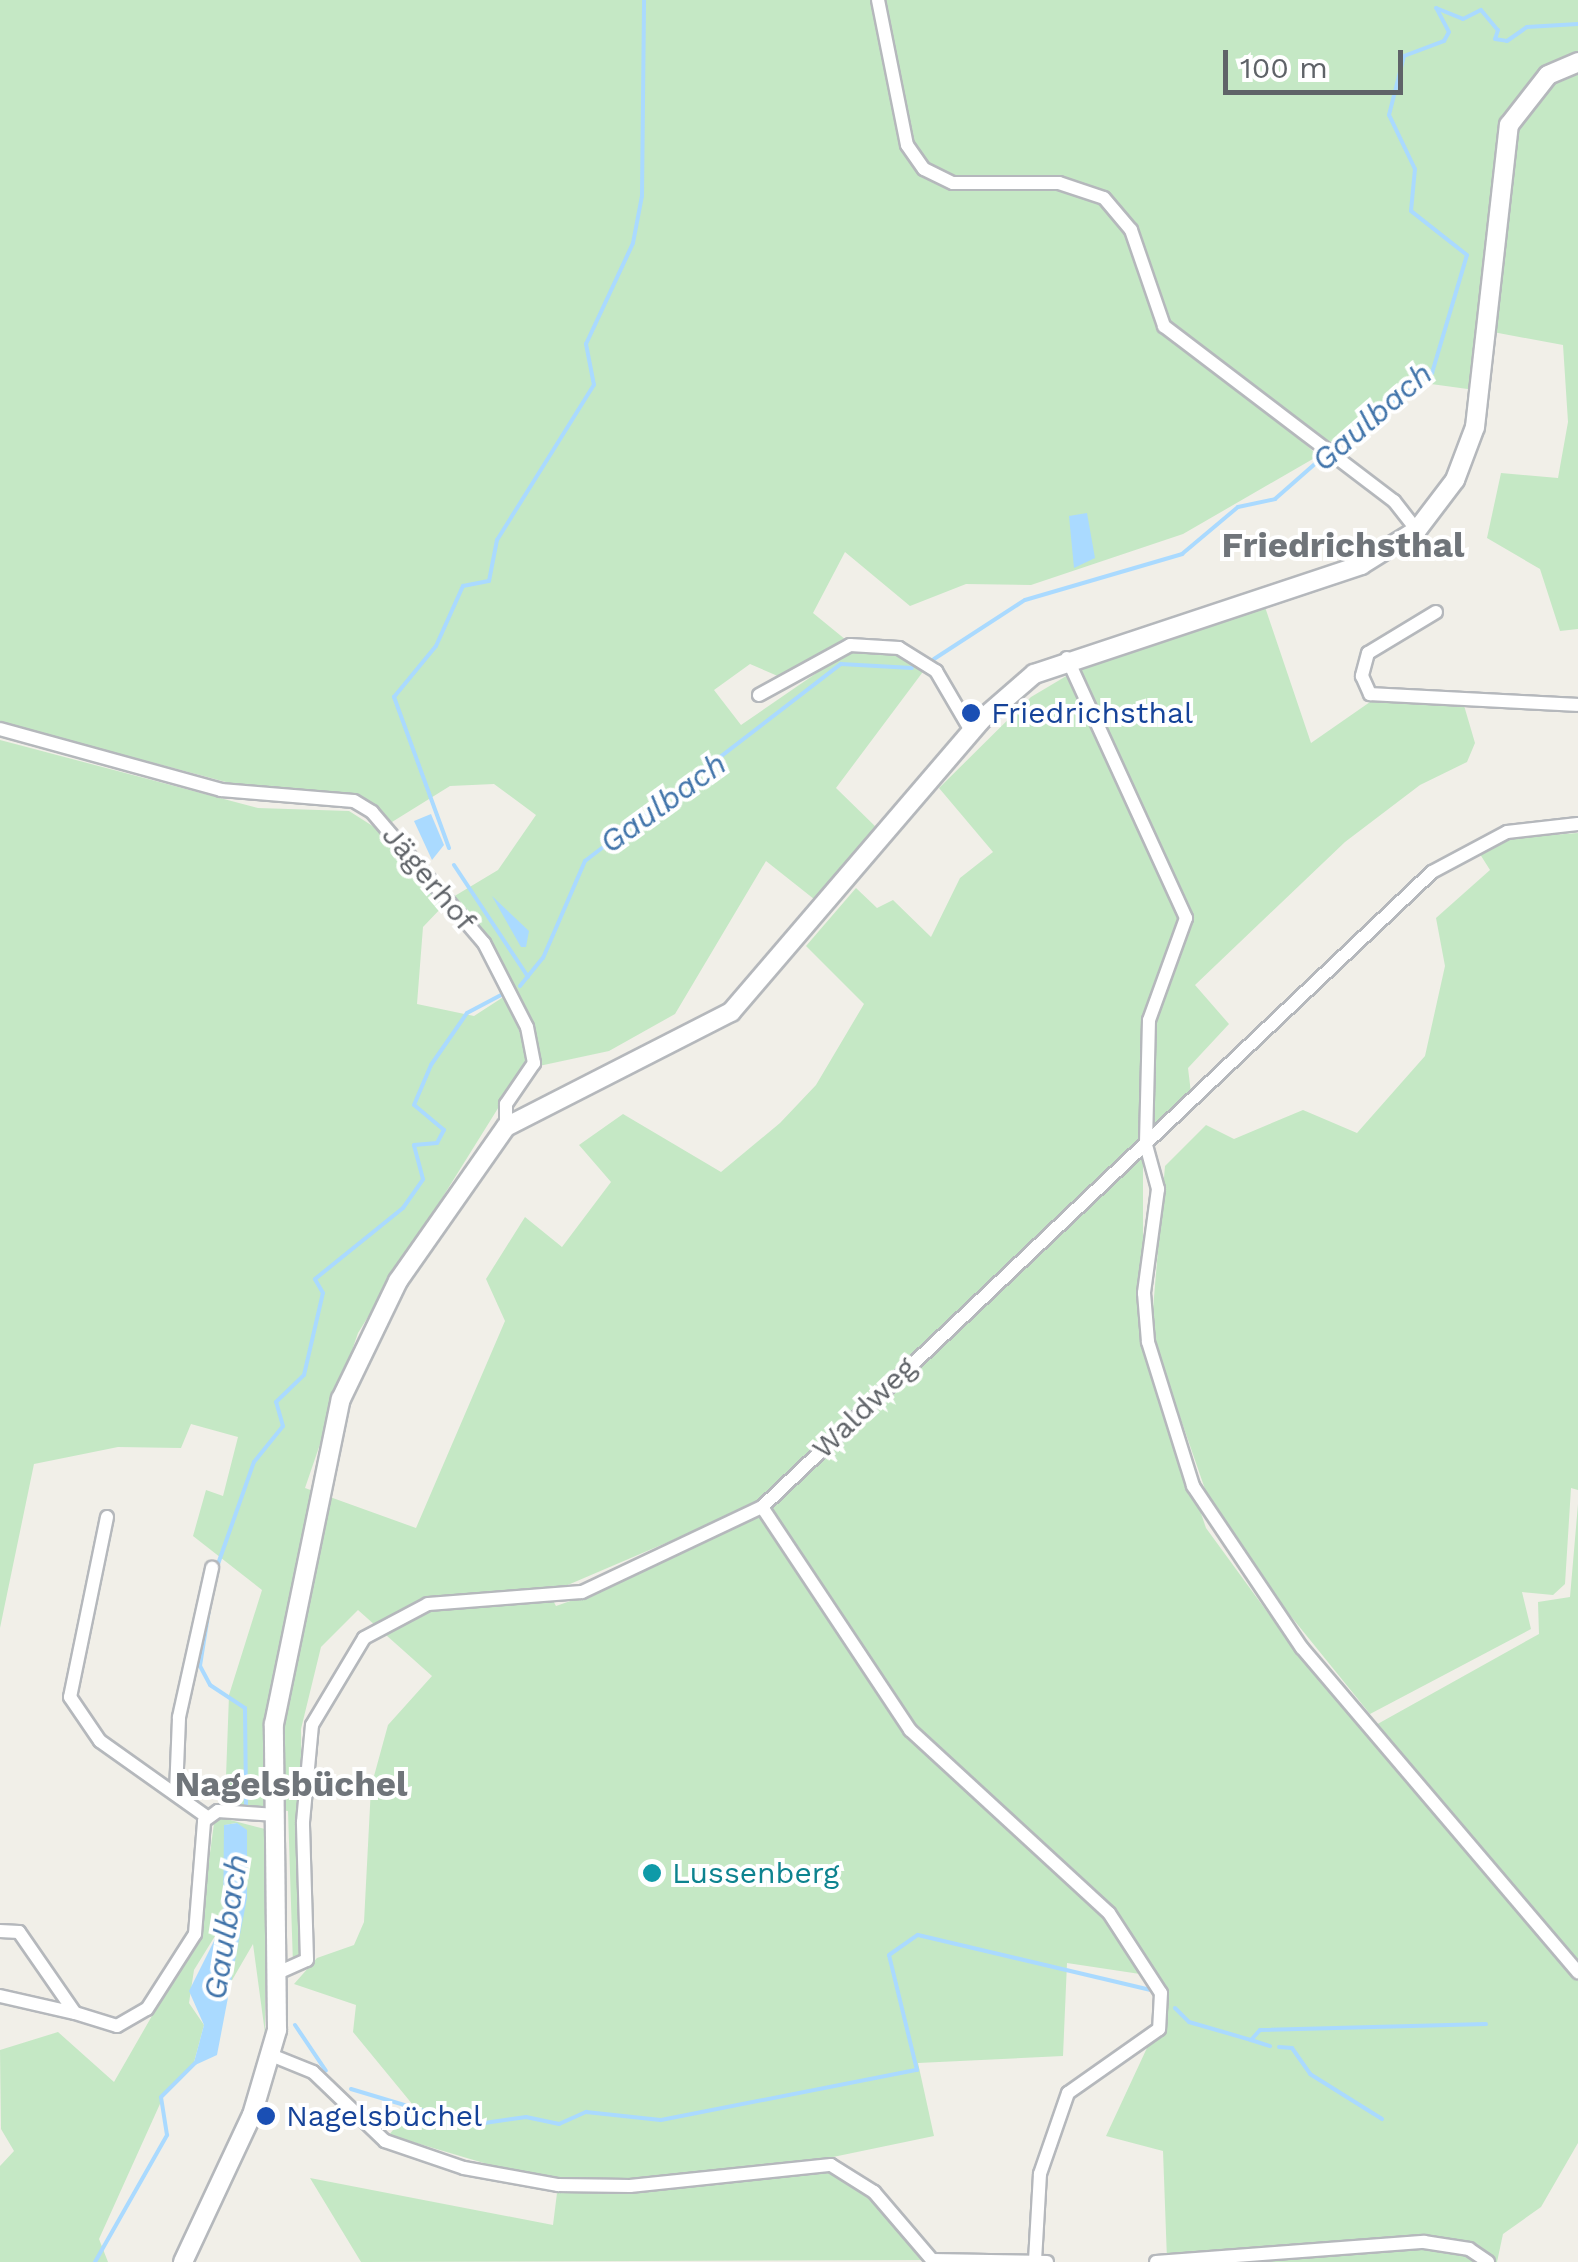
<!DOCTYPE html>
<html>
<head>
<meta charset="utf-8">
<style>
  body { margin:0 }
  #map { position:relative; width:1578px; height:2262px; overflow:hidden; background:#f1efe8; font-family:"Work Sans",sans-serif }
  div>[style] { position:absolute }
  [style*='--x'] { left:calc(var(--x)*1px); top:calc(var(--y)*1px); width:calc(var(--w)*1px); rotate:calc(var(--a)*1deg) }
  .green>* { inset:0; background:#c5e8c5 }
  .water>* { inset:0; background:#aadaff }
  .stream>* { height:4px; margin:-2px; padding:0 2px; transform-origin:2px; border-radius:2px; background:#aadaff }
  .roads { filter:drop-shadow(2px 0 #b5b8bc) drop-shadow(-2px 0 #b5b8bc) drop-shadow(0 2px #b5b8bc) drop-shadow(0 -2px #b5b8bc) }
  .minor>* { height:12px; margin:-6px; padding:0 6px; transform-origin:6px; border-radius:6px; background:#fff }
  .secondary>* { height:18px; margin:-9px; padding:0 9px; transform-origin:9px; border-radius:9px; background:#fff }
  .dots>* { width:28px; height:28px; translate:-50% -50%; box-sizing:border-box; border:5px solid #fff; border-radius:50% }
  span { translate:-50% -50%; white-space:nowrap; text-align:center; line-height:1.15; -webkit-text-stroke:8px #fff; paint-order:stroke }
  .transit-label { font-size:30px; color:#164399 }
  .left { translate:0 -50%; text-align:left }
  .street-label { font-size:30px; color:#5f6368 }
  .culture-label { font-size:30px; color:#0d838f }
  .water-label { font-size:32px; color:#4174aa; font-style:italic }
  .quarter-label { font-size:35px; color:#70757a; font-weight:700 }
  .scale { position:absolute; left:1223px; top:50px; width:180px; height:45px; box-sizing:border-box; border:5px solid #5f6368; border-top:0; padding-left:12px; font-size:30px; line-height:35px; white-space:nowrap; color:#5f6368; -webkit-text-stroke:8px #fff; paint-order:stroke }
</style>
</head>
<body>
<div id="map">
  <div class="green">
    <div style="clip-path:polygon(0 0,1578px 0,1578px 629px,1560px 631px,1540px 569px,1487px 538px,1501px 473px,1558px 478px,1568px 422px,1563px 345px,1493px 332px,1475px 390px,1409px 381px,1327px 448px,1210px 355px,1318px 456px,1183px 534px,1031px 585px,966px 584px,910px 606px,845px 552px,813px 613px,846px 640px,787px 680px,750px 664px,714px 690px,741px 725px,850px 650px,889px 651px,925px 669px,836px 788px,879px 830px,819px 903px,766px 861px,675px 1014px,609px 1051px,539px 1066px,506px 968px,453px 897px,498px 870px,536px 815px,494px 784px,450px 786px,392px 822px,376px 811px,267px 793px,0 722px)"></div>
    <div style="clip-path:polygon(1265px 607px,1311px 743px,1370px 702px,1440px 700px,1463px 702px,1475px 743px,1467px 762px,1420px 785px,1345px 842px,1195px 985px,1229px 1024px,1188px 1068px,1191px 1093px,1150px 1133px,1153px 1022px,1192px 914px,1078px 670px)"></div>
    <div style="clip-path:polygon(1068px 675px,1181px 912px,1145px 1019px,1142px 1142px,757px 1504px,549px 1593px,556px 1606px,582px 1597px,761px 1513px,909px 1734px,1087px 1892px,1140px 1974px,1067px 1963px,1063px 2056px,918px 2063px,934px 2136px,809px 2162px,852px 2172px,932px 2260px,361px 2262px,310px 2178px,553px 2225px,558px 2185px,389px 2135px,413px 2105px,353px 2032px,356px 2005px,294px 1984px,317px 1958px,354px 1945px,364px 1922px,371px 1787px,388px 1725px,432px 1676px,358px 1610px,321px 1647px,301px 1729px,304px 1953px,293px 1965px,288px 1811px,225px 1804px,229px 1695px,262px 1590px,193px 1536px,206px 1490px,223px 1496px,238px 1437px,191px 1424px,181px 1448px,118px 1447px,34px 1464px,0 1628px,0 740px,258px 808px,349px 811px,379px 830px,444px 905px,423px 927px,417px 1004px,474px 1016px,508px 994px,528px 1060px,358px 1333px,305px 1488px,416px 1528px,505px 1321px,486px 1279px,525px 1217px,562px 1247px,611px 1182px,579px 1145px,623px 1114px,721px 1172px,780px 1123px,816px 1085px,864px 1004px,806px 946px,856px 888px,877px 908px,893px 900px,931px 937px,960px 878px,993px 852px,939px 788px,1031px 697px)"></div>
    <div style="clip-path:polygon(1578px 833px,1578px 1490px,1571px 1488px,1565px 1584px,1553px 1595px,1522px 1592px,1531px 1629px,1370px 1714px,1246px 1561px,1206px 1492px,1151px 1333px,1165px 1166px,1206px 1125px,1234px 1139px,1303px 1110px,1357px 1133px,1425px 1056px,1445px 966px,1436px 918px,1490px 870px,1478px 851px,1509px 838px)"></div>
    <div style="clip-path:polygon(1143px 1156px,1143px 1341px,1206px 1528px,1298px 1654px,1578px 1981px,1578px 2143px,1541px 2207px,1503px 2234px,1497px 2262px,1156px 2262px,1167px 2260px,1163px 2151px,1106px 2136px,1166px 2007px,1111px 1911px,911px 1728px,770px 1507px)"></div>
    <div style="clip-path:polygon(1578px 1504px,1578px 1966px,1374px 1726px,1539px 1634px,1538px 1602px,1570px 1597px)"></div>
    <div style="clip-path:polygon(215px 1816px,265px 1829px,265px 2033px,253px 1944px,224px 1994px,247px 1831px,236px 1823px,225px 1825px,223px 1923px,194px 1970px,189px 2003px,204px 2025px,193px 2066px,164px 2095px,99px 2239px,108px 2262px,0 2262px,0 2166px,14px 2151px,1px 2129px,0 2050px,58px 2032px,114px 2082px,199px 1934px)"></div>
  </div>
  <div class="water">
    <div style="clip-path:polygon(1087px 513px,1095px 558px,1074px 568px,1069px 516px)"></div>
    <div style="clip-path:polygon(431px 814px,444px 845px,432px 860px,414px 821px)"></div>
    <div style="clip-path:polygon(492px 896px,529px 931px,526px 947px,521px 947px)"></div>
    <div style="clip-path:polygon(237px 1823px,247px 1830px,247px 1898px,217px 2055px,193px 2066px,204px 2025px,189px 1991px,223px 1923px,224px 1825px)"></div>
  </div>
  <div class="stream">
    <div style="--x:1332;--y:449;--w:126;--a:-37.2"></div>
    <div style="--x:1432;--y:373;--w:123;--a:-73.5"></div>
    <div style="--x:1467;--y:255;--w:71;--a:-141.8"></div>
    <div style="--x:1411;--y:211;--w:42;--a:-84.6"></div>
    <div style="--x:1415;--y:169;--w:60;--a:-115.7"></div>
    <div style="--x:1389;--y:115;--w:61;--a:-75.7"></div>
    <div style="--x:1404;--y:56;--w:43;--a:-20.6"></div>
    <div style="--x:1444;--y:41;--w:10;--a:-61"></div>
    <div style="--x:1449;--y:32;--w:27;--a:-118"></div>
    <div style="--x:1436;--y:8;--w:29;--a:22"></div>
    <div style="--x:1463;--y:19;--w:20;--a:-27"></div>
    <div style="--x:1481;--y:10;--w:26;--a:50"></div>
    <div style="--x:1498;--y:30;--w:9;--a:108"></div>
    <div style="--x:1495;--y:39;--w:12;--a:9"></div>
    <div style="--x:1507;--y:41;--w:24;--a:-35"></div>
    <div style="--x:1527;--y:27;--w:51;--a:-3.4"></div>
    <div style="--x:934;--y:659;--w:108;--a:-33"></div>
    <div style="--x:1025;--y:600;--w:164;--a:-16.3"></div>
    <div style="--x:1182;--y:554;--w:73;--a:-40"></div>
    <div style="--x:1238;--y:507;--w:38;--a:-12"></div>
    <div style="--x:1275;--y:499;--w:67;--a:-41.3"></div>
    <div style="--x:449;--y:848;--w:161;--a:-110"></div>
    <div style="--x:394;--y:697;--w:66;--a:-50.5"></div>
    <div style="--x:436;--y:646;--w:66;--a:-65.8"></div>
    <div style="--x:463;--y:586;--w:26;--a:-11"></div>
    <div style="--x:489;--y:581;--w:42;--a:-79"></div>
    <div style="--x:497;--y:540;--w:183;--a:-58"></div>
    <div style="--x:594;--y:385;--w:42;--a:-101"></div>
    <div style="--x:586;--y:344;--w:111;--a:-65"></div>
    <div style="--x:633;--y:243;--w:48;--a:-79.2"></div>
    <div style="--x:642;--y:196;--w:196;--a:-89.4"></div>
    <div style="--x:454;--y:865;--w:134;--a:56.5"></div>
    <div style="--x:520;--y:986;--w:36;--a:-51"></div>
    <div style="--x:543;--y:958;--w:106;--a:-66.6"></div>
    <div style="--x:585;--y:861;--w:323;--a:-37.6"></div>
    <div style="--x:841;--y:664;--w:71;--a:3.2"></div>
    <div style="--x:218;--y:1564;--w:108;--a:-70.6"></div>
    <div style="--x:254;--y:1462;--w:46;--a:-51.1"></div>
    <div style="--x:283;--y:1426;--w:25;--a:-106"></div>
    <div style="--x:276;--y:1402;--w:39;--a:-44"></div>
    <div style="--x:304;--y:1375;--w:84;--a:-77"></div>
    <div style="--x:323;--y:1293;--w:16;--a:-120"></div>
    <div style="--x:315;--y:1279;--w:113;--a:-38.9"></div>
    <div style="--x:403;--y:1208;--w:35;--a:-55"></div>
    <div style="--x:423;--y:1179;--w:35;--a:-105"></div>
    <div style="--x:414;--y:1145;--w:23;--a:-5"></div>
    <div style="--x:437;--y:1143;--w:15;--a:-62"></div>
    <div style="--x:444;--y:1130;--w:39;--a:-140"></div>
    <div style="--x:414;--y:1105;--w:43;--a:-67"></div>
    <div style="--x:431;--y:1065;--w:63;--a:-55.3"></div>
    <div style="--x:467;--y:1013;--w:38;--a:-28"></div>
    <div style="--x:211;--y:1597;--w:70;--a:99.1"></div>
    <div style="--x:200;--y:1666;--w:21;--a:62"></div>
    <div style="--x:210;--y:1685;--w:42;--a:33.3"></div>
    <div style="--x:245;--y:1708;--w:101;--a:89.4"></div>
    <div style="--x:1175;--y:2008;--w:20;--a:45"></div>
    <div style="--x:1189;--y:2022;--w:65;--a:16.2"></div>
    <div style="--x:1251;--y:2040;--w:13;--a:-48"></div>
    <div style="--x:1260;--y:2030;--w:226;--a:-1.5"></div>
    <div style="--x:295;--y:2025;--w:55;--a:56"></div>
    <div style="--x:1251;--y:2040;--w:20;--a:18"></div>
    <div style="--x:1279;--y:2047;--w:13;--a:4"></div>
    <div style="--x:1292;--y:2048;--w:32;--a:55"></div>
    <div style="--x:1310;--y:2074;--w:85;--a:32"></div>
    <div style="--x:351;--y:2089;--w:125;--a:16.7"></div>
    <div style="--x:471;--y:2125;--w:56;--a:-8.3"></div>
    <div style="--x:526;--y:2117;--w:34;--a:12"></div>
    <div style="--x:559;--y:2124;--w:30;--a:-24"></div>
    <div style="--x:586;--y:2112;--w:75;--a:6.1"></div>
    <div style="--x:661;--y:2120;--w:261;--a:-11.1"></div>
    <div style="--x:917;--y:2070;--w:118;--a:-103.7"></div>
    <div style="--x:889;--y:1955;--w:35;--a:-35"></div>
    <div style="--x:918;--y:1935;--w:238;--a:13.3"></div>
    <div style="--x:95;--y:2262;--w:146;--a:-60.4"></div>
    <div style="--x:167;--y:2135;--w:38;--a:-99"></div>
    <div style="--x:161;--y:2097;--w:48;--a:-45"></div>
  </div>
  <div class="roads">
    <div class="minor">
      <div style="--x:878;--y:0;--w:148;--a:78.7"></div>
      <div style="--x:907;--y:145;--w:29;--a:55"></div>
      <div style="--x:924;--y:169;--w:32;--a:26"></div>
      <div style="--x:953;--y:183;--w:106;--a:0"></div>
      <div style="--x:1059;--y:183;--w:47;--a:18.4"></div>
      <div style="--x:1104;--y:198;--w:42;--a:49.8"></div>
      <div style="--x:1131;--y:230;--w:102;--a:71"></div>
      <div style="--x:1164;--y:326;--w:289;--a:37.3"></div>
      <div style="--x:1394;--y:501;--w:37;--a:52"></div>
      <div style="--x:1436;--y:612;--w:79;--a:148.9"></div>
      <div style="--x:1368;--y:653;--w:24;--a:105"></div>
      <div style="--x:1362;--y:676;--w:20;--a:66"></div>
      <div style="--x:1370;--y:694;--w:208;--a:3"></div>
      <div style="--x:1067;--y:658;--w:286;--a:65.4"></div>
      <div style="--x:1186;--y:918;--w:109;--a:109.9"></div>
      <div style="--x:1149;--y:1020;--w:125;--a:91.4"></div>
      <div style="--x:1146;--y:1145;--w:46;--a:74.7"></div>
      <div style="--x:1158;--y:1189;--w:105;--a:97.7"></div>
      <div style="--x:1144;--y:1293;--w:49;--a:85.3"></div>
      <div style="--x:1148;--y:1342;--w:151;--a:72.6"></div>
      <div style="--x:1193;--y:1486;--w:195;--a:56.1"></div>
      <div style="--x:1302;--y:1648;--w:426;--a:49.6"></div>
      <div style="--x:759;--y:695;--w:104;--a:-28.8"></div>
      <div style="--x:850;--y:645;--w:49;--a:3.5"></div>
      <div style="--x:899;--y:648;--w:44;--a:31.9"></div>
      <div style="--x:936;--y:671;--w:69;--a:59.7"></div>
      <div style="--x:0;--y:729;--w:229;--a:15.4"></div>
      <div style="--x:221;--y:790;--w:133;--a:4.7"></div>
      <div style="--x:354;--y:801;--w:21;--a:31"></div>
      <div style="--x:372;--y:812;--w:172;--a:49.5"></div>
      <div style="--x:484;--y:943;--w:94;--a:62.9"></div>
      <div style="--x:527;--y:1027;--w:37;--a:79"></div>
      <div style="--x:534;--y:1063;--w:50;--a:124.3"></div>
      <div style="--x:506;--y:1104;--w:23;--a:90"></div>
      <div style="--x:762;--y:1507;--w:268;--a:56.4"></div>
      <div style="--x:910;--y:1730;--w:270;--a:42.6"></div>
      <div style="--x:1109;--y:1913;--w:95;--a:57"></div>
      <div style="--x:1161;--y:1993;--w:36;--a:93"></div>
      <div style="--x:1159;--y:2029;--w:111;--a:144.9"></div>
      <div style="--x:1068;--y:2093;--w:86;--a:109.1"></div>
      <div style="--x:1040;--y:2174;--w:88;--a:93.3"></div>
      <div style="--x:107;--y:1517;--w:184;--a:101.6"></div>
      <div style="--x:70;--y:1697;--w:53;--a:55.7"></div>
      <div style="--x:100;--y:1741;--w:131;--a:35.4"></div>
      <div style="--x:176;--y:1793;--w:76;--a:-87.7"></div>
      <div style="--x:179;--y:1717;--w:153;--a:-77.5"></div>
      <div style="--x:0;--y:1931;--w:19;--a:3"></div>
      <div style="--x:19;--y:1932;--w:98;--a:55.3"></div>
      <div style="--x:75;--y:2013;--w:44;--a:17.2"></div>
      <div style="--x:117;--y:2026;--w:34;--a:-30"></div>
      <div style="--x:147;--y:2009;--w:89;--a:-57.4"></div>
      <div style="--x:195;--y:1934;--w:113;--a:-85.4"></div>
      <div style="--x:204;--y:1821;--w:17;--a:-36"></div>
      <div style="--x:218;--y:1811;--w:58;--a:3.9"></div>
      <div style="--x:282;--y:1971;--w:27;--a:-24"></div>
      <div style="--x:307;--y:1960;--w:138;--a:-91.7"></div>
      <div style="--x:303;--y:1822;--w:97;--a:-84.7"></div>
      <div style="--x:312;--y:1725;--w:101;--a:-59.1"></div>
      <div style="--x:364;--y:1638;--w:72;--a:-28"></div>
      <div style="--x:428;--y:1604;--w:154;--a:-4.5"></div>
      <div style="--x:582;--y:1592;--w:199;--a:-25.3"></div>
      <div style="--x:762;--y:1507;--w:923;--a:-43.46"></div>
      <div style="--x:1432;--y:872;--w:85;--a:-28.1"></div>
      <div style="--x:1507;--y:832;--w:71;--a:-6.4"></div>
      <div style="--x:0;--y:1996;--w:77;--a:12.8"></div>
      <div style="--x:271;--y:2055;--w:45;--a:22"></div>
      <div style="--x:313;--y:2072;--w:100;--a:43.8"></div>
      <div style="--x:385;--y:2141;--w:83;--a:18.9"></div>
      <div style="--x:464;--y:2168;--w:96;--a:10.3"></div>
      <div style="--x:558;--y:2185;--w:72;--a:0.8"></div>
      <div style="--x:630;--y:2186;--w:202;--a:-6"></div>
      <div style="--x:831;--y:2165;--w:51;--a:32.1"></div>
      <div style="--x:874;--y:2192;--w:89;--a:49.5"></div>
      <div style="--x:932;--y:2260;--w:115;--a:1"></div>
      <div style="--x:1156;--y:2262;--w:269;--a:-4.3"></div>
      <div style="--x:1424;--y:2242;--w:46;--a:8.8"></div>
      <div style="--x:1469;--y:2249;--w:23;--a:34"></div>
    </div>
    <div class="secondary">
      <div style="--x:183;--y:2262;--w:162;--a:-64.9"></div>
      <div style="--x:252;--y:2115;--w:89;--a:-73.6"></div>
      <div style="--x:277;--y:2030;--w:306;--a:-90.6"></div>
      <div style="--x:274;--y:1724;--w:332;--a:-78.4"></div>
      <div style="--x:341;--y:1399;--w:131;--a:-64.2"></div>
      <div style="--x:398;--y:1281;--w:188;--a:-55"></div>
      <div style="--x:506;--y:1127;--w:253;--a:-27.1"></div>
      <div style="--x:731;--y:1012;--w:383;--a:-49.4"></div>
      <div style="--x:980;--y:721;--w:72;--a:-41"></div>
      <div style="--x:1034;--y:674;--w:345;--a:-18.4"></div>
      <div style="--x:1361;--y:565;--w:66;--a:-32"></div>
      <div style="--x:1417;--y:530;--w:63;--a:-52.8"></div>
      <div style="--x:1455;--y:480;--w:57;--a:-69.3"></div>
      <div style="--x:1475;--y:427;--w:304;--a:-83.6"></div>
      <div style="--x:1509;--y:125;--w:63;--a:-52"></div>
      <div style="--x:1548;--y:75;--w:33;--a:-23"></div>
    </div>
  </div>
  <div class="dots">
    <div style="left:971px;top:713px;background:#1a4fb4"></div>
    <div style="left:652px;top:1873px;background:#0f9aa8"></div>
    <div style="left:266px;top:2116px;background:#1a4fb4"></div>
  </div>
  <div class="transit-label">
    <span class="left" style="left:991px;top:713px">Friedrichsthal</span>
    <span class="left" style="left:286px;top:2116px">Nagelsbüchel</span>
  </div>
  <div class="street-label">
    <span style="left:429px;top:878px;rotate:50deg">Jägerhof</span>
    <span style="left:864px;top:1408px;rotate:-44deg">Waldweg</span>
  </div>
  <div class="culture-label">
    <span class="left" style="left:672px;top:1873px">Lussenberg</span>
  </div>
  <div class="water-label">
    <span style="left:1372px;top:417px;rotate:-41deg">Gaulbach</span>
    <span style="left:663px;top:803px;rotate:-36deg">Gaulbach</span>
    <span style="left:226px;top:1927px;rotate:-81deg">Gaulbach</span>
  </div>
  <div class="quarter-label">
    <span style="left:1343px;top:545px">Friedrichsthal</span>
    <span style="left:291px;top:1784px">Nagelsbüchel</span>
  </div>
  <div class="scale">100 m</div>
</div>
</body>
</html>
